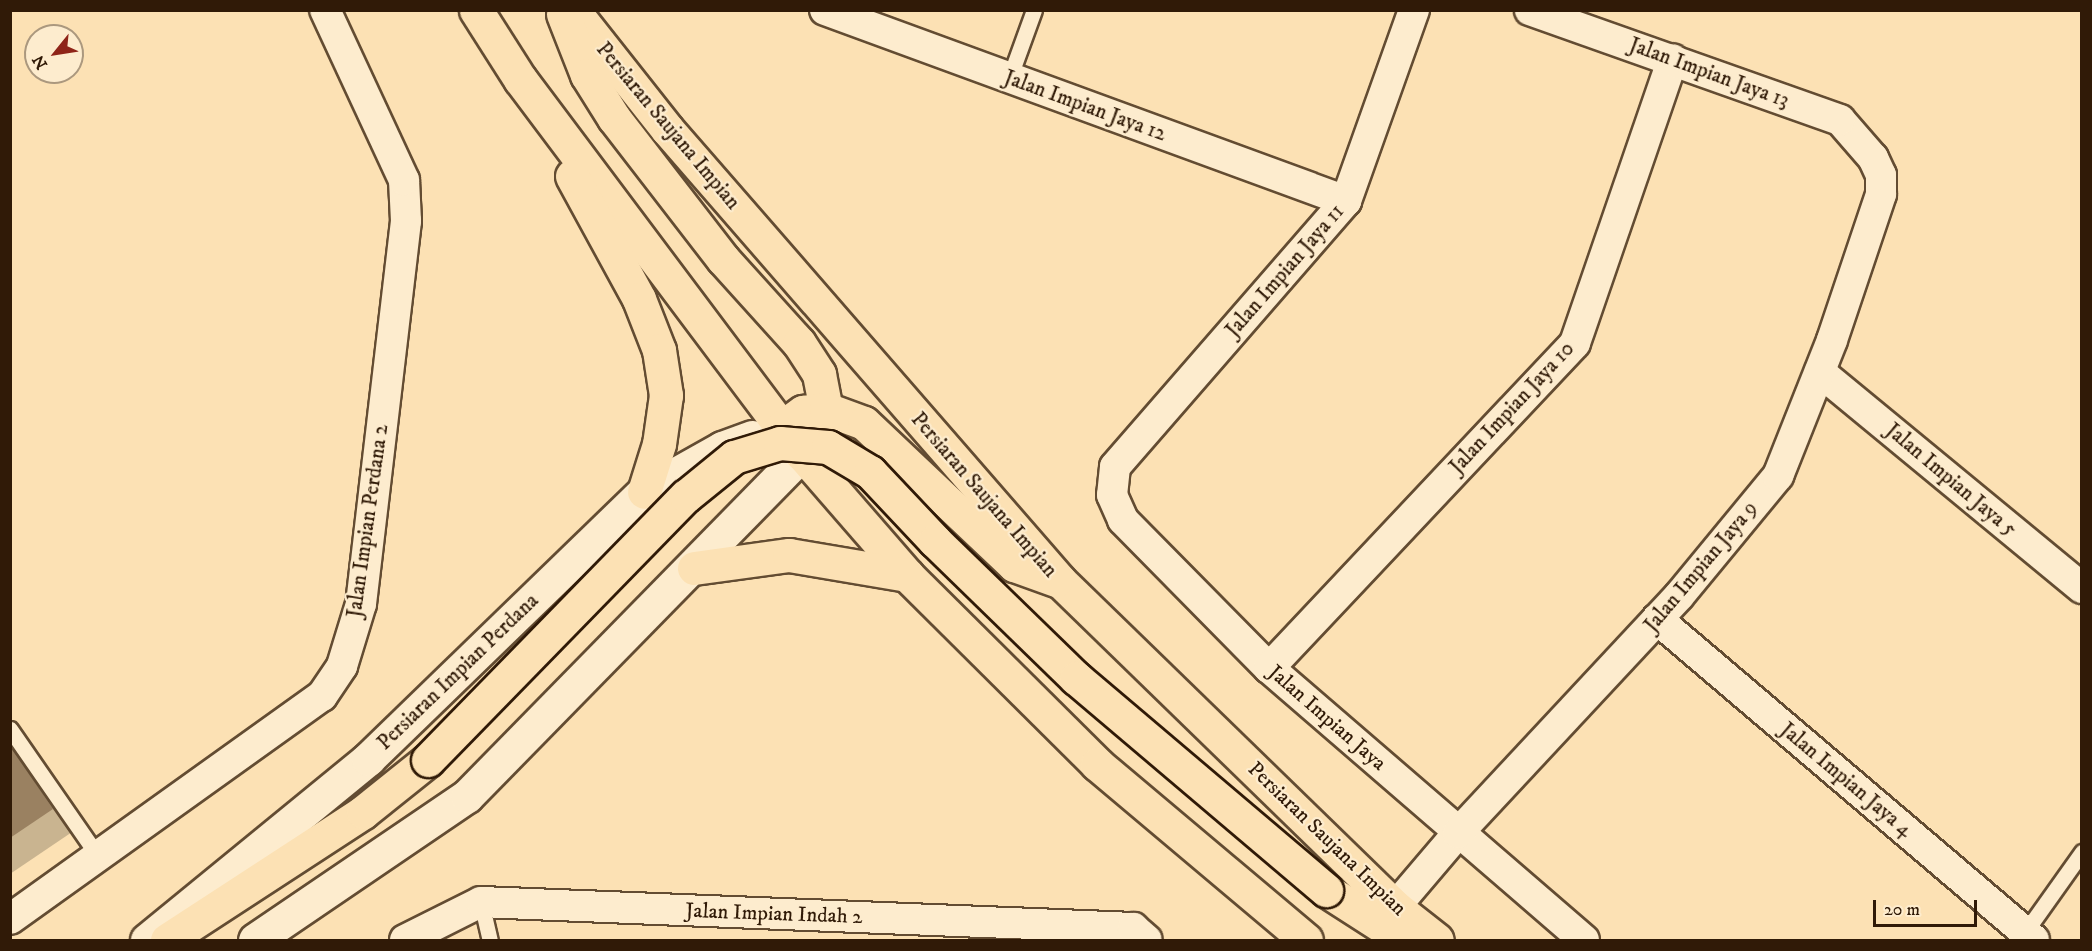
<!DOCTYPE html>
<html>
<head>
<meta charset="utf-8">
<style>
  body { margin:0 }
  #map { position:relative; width:2092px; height:951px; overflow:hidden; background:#fce1b4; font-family:"IM FELL DW Pica",serif }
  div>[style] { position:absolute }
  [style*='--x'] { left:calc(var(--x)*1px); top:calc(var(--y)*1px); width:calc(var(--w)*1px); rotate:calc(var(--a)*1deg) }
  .shadow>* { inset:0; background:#0003 }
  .building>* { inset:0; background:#9a8161 }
  .roads { filter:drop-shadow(2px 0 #634c32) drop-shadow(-2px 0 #634c32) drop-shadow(0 2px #634c32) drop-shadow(0 -2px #634c32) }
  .lane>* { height:15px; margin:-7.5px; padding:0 7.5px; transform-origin:7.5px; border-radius:7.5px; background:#fdecce }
  .street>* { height:30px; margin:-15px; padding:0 15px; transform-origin:15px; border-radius:15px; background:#fdecce }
  .secondary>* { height:33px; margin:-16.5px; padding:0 16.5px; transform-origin:16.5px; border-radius:16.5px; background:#fdecce }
  .highway>* { height:33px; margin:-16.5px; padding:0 16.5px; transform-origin:16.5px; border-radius:16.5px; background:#fce1b4 }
  .bridges { filter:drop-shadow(2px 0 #301a07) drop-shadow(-2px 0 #301a07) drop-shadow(0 2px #301a07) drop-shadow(0 -2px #301a07) }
  .highway-bridge>* { height:33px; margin:-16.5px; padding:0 16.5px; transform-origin:16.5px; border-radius:16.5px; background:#fce1b4 }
  span { translate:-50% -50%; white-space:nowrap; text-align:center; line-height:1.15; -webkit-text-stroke:4.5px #fdecce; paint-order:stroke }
  .street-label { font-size:21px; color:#301a07 }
  .frame { position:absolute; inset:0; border:12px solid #301a07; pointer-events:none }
  .north { position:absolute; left:24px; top:24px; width:60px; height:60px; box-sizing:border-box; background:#fdecce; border:2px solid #ab987e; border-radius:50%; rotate:240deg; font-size:16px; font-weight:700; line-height:24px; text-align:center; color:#301a07 }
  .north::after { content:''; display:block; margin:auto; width:21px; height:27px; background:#8f2418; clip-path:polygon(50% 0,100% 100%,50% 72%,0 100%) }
  .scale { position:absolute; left:1873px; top:900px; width:104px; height:27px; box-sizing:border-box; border:3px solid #301a07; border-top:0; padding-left:8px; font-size:18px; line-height:21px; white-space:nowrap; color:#301a07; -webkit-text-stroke:4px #fdecce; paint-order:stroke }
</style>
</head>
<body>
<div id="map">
  <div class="shadow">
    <div style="clip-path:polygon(10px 728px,81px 826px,10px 874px)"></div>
  </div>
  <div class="building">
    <div style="clip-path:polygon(10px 745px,53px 809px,10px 838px)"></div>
  </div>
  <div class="roads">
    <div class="lane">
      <div style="--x:1009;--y:79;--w:73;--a:-70.1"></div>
      <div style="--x:10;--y:729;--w:155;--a:55.3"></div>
      <div style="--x:481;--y:902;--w:39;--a:77"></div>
      <div style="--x:2023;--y:935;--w:102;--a:-54.6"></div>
    </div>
    <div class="street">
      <div style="--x:825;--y:10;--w:555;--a:20.13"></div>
      <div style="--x:1414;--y:10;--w:203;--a:109.6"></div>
      <div style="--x:1346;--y:201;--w:352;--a:131"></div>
      <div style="--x:1115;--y:467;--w:28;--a:96"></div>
      <div style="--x:1112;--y:495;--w:27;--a:66"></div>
      <div style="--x:1123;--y:520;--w:208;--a:45.4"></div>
      <div style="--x:1269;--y:668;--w:416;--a:40.8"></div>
      <div style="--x:1820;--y:372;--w:340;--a:39.5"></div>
      <div style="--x:1657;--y:619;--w:495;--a:40.4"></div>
      <div style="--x:1269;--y:668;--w:446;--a:-46.7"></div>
      <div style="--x:1575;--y:343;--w:300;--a:-71"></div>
      <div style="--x:1395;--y:907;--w:97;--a:-49.6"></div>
      <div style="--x:1458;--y:833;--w:324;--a:-47"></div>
      <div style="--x:1679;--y:596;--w:156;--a:-50.5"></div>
      <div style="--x:1778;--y:476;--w:146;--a:-68.3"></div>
      <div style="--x:1832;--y:340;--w:154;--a:-71.4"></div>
      <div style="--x:1881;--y:194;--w:19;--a:-90"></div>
      <div style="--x:1881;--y:175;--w:19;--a:-115"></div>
      <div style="--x:1873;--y:158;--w:50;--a:-131"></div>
      <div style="--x:1840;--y:120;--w:329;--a:-160.5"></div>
      <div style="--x:10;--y:919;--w:384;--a:-35.6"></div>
      <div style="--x:322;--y:696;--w:36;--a:-56"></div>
      <div style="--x:342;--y:666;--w:65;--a:-73"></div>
      <div style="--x:361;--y:604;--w:386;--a:-83.3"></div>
      <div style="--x:406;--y:221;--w:41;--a:-92.8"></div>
      <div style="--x:404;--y:180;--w:187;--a:-114.9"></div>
      <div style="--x:405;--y:940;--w:85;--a:-26.6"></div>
      <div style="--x:481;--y:902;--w:653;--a:2.28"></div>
      <div style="--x:1133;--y:928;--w:18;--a:41"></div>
    </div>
    <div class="secondary">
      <div style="--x:147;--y:940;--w:286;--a:-39.3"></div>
      <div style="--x:368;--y:759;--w:384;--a:-44.1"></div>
      <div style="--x:644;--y:492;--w:90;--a:-29.4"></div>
      <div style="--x:722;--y:448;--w:32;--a:-20"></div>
      <div style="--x:255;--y:940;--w:256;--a:-34.2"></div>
      <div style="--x:467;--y:796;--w:479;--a:-45.6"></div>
    </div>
    <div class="highway">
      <div style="--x:476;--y:10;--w:82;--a:57.5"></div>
      <div style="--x:520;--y:79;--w:469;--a:53.1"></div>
      <div style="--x:802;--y:454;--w:160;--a:49"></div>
      <div style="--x:907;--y:575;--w:268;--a:44.8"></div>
      <div style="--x:1097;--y:764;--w:273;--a:40.1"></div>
      <div style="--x:573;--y:10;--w:152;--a:51.7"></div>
      <div style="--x:667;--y:129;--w:599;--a:48.99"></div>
      <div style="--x:1060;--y:581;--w:467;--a:44.2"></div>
      <div style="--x:1395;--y:907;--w:53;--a:38.2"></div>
      <div style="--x:563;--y:14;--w:66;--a:68.5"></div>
      <div style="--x:587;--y:75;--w:51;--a:57.9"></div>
      <div style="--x:614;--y:118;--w:178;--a:52.3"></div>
      <div style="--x:723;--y:259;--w:113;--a:47.9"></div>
      <div style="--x:799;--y:343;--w:37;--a:57"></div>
      <div style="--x:819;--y:374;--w:36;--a:79"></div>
      <div style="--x:826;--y:409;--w:15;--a:98"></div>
      <div style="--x:824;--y:424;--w:37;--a:126"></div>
      <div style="--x:572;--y:176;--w:140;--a:61.4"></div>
      <div style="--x:639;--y:299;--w:55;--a:68.6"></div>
      <div style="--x:659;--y:350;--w:46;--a:81.2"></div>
      <div style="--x:666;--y:395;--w:49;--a:98.1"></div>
      <div style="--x:659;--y:444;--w:50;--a:107.4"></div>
      <div style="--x:782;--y:427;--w:26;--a:-36"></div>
      <div style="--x:803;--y:412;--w:23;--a:-7"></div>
      <div style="--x:826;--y:409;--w:40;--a:20.2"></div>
      <div style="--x:864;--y:423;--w:207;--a:43.4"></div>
      <div style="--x:1014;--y:565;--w:45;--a:19.7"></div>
      <div style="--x:694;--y:568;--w:96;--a:-7.8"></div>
      <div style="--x:789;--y:555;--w:120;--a:9.6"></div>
      <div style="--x:1326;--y:890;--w:93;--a:32.7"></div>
      <div style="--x:167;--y:940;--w:234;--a:-33.1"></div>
      <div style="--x:363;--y:812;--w:83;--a:-38.7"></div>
    </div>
  </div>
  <div class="bridges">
    <div class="highway-bridge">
      <div style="--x:428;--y:760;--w:369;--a:-45.7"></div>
      <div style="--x:686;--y:496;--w:62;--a:-39.1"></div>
      <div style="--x:734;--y:457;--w:48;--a:-16.9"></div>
      <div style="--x:780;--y:443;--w:48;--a:4.8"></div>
      <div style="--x:828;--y:447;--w:49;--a:30.8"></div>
      <div style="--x:870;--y:472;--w:95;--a:46.7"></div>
      <div style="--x:935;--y:541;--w:197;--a:44.2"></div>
      <div style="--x:1076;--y:678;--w:328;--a:40.3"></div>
    </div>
  </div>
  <div class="street-label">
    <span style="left:1709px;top:73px;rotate:20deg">Jalan Impian Jaya 13</span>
    <span style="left:1085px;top:106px;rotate:20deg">Jalan Impian Jaya 12</span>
    <span style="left:668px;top:126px;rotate:50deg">Persiaran Saujana Impian</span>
    <span style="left:1285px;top:271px;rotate:-49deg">Jalan Impian Jaya 11</span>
    <span style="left:1512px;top:408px;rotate:-47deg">Jalan Impian Jaya 10</span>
    <span style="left:1951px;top:480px;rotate:40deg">Jalan Impian Jaya 5</span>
    <span style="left:984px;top:495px;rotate:49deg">Persiaran Saujana Impian</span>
    <span style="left:368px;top:521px;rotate:-82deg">Jalan Impian Perdana 2</span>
    <span style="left:1701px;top:567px;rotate:-50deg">Jalan Impian Jaya 9</span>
    <span style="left:458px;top:672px;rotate:-44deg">Persiaran Impian Perdana</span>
    <span style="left:1327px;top:718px;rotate:41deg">Jalan Impian Jaya</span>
    <span style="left:1846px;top:780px;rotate:40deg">Jalan Impian Jaya 4</span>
    <span style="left:1327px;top:839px;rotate:44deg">Persiaran Saujana Impian</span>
    <span style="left:774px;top:914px;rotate:2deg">Jalan Impian Indah 2</span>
  </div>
  <div class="frame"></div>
  <div class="north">N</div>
  <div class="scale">20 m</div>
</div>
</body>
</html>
